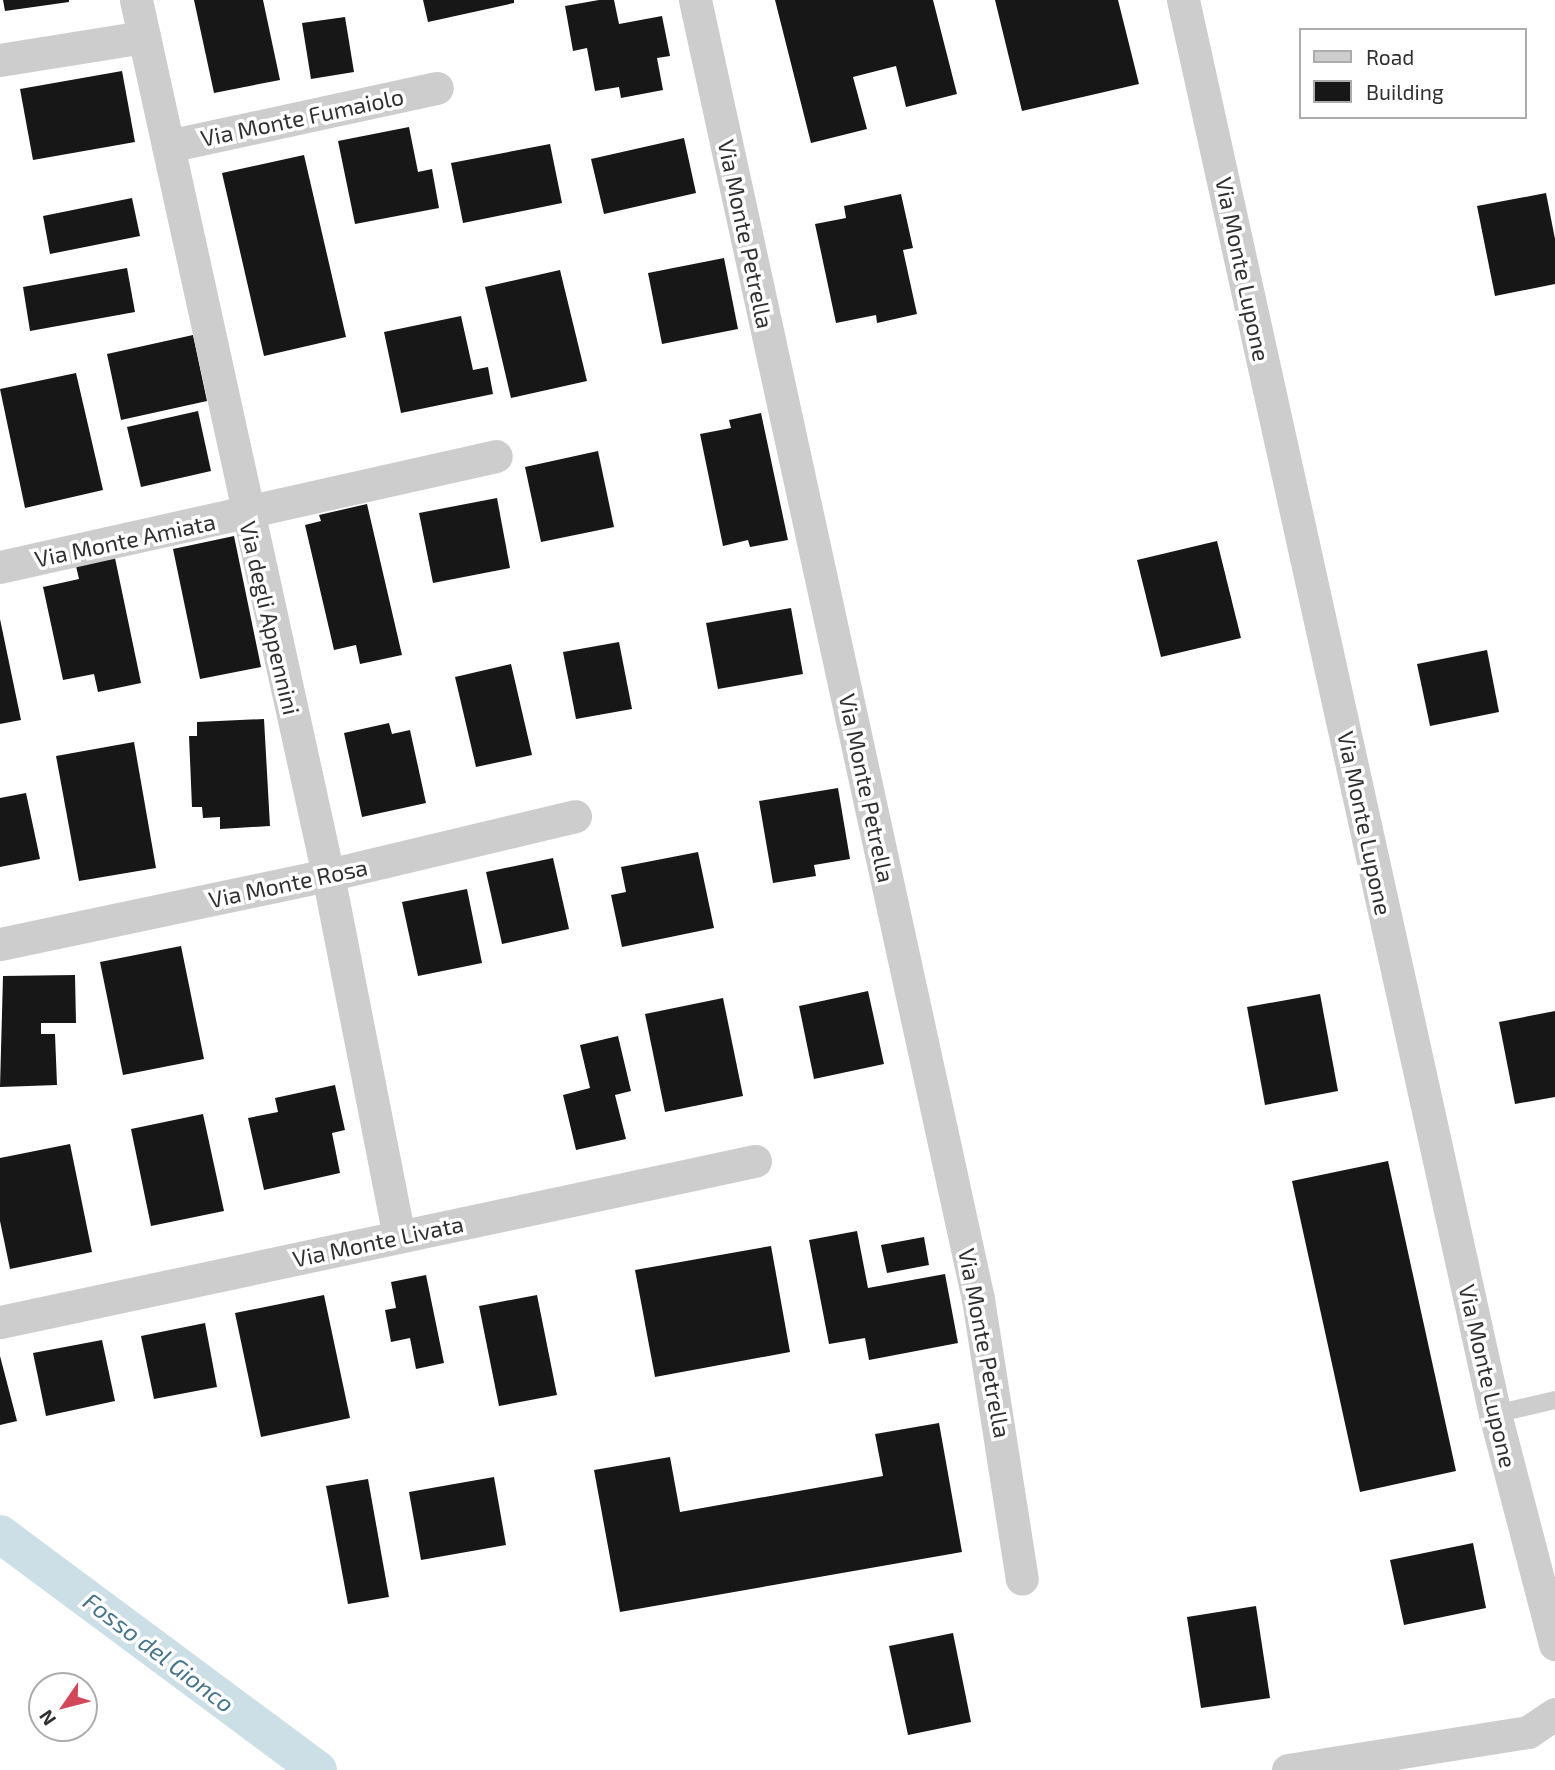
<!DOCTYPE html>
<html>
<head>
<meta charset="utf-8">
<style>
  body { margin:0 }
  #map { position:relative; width:1555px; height:1770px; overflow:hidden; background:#fff; font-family:"Exo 2",sans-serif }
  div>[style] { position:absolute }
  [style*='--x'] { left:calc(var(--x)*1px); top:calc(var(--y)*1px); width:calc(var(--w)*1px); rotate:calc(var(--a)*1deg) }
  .canal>* { height:38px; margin:-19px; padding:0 19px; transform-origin:19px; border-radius:19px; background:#ccdfe7 }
  .building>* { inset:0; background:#171717 }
  .service>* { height:18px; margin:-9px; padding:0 9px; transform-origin:9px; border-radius:9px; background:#cdcdcd }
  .minor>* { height:33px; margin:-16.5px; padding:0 16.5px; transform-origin:16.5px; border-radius:16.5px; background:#cdcdcd }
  span { translate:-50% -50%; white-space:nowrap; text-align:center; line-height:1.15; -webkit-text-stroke:7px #fff; paint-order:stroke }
  .street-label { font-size:23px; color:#303030 }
  .water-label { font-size:24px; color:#47758a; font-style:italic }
  .legend { position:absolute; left:1299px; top:28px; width:228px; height:91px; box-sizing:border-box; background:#fff; border:2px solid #acacac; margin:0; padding:9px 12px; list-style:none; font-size:21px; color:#303030 }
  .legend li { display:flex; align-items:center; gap:14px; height:35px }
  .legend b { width:35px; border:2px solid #acacac }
  .north { position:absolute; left:28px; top:1672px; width:70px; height:70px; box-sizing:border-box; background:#fff; border:2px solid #acacac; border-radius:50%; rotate:235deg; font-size:19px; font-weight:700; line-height:28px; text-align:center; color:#303030 }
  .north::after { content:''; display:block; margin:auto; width:24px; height:32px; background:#d3475b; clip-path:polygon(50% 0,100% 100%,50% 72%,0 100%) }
</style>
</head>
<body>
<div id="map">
  <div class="canal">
    <div style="--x:0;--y:1534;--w:396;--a:36.6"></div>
  </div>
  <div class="building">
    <div style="clip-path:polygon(3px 0,69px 0,69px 2px,5px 11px)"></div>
    <div style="clip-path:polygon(194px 0,263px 0,280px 80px,214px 93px)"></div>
    <div style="clip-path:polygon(423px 0,514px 0,514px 3px,428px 22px)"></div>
    <div style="clip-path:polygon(599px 0,614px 0,619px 24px,662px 16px,670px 56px,657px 58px,663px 90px,621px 98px,619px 87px,595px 91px,587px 48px,573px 51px,565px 6px)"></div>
    <div style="clip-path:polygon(775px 0,933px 0,957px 94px,906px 107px,896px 66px,853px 77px,867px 129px,811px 143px)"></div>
    <div style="clip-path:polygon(995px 0,1118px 0,1139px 84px,1022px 111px)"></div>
    <div style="clip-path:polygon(345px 17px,354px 72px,311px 79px,302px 23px)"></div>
    <div style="clip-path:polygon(122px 71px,135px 142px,33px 160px,20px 89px)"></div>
    <div style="clip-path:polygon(409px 127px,418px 172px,432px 169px,439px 208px,355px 224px,338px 141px)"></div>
    <div style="clip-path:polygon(684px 138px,696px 193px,604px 214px,591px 159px)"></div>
    <div style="clip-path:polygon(550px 144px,562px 203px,463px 223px,451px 163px)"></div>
    <div style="clip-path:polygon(304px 155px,346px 337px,264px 356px,222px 173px)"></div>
    <div style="clip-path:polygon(1546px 193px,1555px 239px,1555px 284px,1495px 296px,1477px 206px)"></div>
    <div style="clip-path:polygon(901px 194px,913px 248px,903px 250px,917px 314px,877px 323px,876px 315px,836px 323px,815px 224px,846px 218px,844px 206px)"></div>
    <div style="clip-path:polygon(132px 198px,140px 236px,50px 254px,43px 216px)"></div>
    <div style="clip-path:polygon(724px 258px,738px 329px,662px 344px,648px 273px)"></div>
    <div style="clip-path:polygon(127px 268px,135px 312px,30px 331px,23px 287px)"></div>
    <div style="clip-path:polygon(560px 270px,587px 381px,511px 398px,485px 287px)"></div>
    <div style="clip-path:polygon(461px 316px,473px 370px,488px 367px,493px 394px,401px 413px,384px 332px)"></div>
    <div style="clip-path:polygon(193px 335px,207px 401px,121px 420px,107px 354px)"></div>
    <div style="clip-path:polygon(76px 373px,103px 490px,25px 508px,0 389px)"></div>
    <div style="clip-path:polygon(198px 411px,211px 471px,141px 487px,127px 427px)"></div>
    <div style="clip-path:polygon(761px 413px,788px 540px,750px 547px,748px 540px,723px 546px,700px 434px,731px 428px,729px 420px)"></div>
    <div style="clip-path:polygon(598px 451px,614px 527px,541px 542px,525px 467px)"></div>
    <div style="clip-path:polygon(497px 498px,510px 568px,433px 583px,419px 513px)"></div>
    <div style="clip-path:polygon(367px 504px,402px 655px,360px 664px,356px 645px,334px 650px,305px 525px,321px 521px,319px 515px)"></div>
    <div style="clip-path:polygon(234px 536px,261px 667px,200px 679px,173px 549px)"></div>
    <div style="clip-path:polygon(1217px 541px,1241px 638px,1161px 657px,1137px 560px)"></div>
    <div style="clip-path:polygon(115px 558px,141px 683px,98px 692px,94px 674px,63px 680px,43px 587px,79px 579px,76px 566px)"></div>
    <div style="clip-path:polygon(791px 608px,803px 674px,718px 689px,706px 623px)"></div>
    <div style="clip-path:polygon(0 619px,21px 720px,0 724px)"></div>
    <div style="clip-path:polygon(619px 642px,632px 709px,576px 719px,563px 652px)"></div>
    <div style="clip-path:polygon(1487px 650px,1499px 712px,1430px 726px,1417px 664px)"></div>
    <div style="clip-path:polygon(511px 664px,532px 755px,476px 767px,455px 677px)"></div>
    <div style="clip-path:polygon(264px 719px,270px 826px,220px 829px,220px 817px,203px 818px,202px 807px,192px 807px,189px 736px,197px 736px,197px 722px)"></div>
    <div style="clip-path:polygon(389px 723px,392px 734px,410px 730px,426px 803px,362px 817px,344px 733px)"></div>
    <div style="clip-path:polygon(134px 742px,156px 868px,79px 881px,56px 756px)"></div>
    <div style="clip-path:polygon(838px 788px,850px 859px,814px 865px,816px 876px,773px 883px,759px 801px)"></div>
    <div style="clip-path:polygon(26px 793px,40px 859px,0 867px,0 798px)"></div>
    <div style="clip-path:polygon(698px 852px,714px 928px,622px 947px,611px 895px,626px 892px,621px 867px)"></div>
    <div style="clip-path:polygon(553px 858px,569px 929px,502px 944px,486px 872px)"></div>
    <div style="clip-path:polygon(467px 889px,482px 963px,418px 976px,402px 902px)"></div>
    <div style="clip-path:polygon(181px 946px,204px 1059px,123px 1075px,100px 962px)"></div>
    <div style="clip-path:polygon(75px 975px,76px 1023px,41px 1023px,41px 1034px,55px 1034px,57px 1085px,0 1087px,3px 976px)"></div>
    <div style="clip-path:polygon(868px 991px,884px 1064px,814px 1079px,799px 1006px)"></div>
    <div style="clip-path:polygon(1320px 994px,1338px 1091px,1265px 1105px,1247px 1007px)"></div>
    <div style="clip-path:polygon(723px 998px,743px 1096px,665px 1112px,645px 1014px)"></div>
    <div style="clip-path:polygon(1555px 1011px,1555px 1097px,1515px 1104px,1499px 1022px)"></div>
    <div style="clip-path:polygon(618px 1036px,631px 1091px,615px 1095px,626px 1139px,576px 1150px,563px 1095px,590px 1088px,580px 1045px)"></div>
    <div style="clip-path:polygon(335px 1085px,345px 1130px,332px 1133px,340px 1173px,264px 1190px,248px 1118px,278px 1112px,275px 1098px)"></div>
    <div style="clip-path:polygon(203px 1114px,224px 1211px,151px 1226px,131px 1129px)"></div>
    <div style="clip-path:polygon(70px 1144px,92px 1252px,10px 1269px,0 1221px,0 1158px)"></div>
    <div style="clip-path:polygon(1388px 1161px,1456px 1471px,1360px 1492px,1292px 1181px)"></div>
    <div style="clip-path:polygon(857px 1231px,868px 1288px,945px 1274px,958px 1343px,869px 1360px,865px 1338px,829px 1344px,809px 1240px)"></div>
    <div style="clip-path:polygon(924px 1237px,929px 1265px,887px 1273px,881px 1245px)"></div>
    <div style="clip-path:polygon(771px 1246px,790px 1352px,655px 1377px,635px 1270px)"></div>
    <div style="clip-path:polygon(426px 1275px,444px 1363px,416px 1369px,410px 1338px,391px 1342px,385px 1310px,396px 1308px,391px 1282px)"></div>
    <div style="clip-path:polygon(324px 1295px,350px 1418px,261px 1437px,235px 1313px)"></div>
    <div style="clip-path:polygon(537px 1295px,557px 1395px,499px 1406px,479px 1306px)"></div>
    <div style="clip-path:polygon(205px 1323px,217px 1387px,154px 1399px,141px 1336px)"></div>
    <div style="clip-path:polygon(102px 1340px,115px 1401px,46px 1416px,33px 1353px)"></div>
    <div style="clip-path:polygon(0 1356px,17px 1421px,0 1425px)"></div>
    <div style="clip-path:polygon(939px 1423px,962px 1552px,620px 1612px,594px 1470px,670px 1457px,680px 1512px,883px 1476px,875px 1434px)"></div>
    <div style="clip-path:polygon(494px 1477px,506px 1545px,421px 1560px,409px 1492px)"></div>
    <div style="clip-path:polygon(368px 1479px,389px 1597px,348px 1604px,326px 1486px)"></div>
    <div style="clip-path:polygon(1473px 1543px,1486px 1608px,1404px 1625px,1390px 1560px)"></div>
    <div style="clip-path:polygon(1256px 1606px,1270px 1698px,1201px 1708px,1187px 1617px)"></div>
    <div style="clip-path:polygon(953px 1633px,971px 1722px,908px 1735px,889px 1646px)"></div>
  </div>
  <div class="service">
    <div style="--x:1495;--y:1414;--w:62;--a:-13.1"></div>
  </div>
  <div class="minor">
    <div style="--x:136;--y:0;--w:896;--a:77.62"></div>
    <div style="--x:328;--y:875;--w:368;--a:78.9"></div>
    <div style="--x:695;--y:0;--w:1329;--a:77.71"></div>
    <div style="--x:978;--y:1299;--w:283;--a:81.1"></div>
    <div style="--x:1183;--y:0;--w:1448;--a:77.56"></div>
    <div style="--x:1495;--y:1414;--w:238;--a:75.4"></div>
    <div style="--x:0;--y:60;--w:146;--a:-9.1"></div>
    <div style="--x:168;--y:146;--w:275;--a:-12.2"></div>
    <div style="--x:0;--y:567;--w:508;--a:-12.61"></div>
    <div style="--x:0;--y:944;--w:335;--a:-11.9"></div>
    <div style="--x:328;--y:875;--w:254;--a:-13.4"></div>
    <div style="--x:0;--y:1322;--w:772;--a:-12.04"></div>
    <div style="--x:1288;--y:1770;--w:243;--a:-9"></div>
    <div style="--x:1528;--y:1732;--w:32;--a:-34"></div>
  </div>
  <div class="street-label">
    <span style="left:302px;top:117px;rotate:-12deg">Via Monte Fumaiolo</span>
    <span style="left:746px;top:234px;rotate:78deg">Via Monte Petrella</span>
    <span style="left:1243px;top:269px;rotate:78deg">Via Monte Lupone</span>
    <span style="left:125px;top:540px;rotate:-12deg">Via Monte Amiata</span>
    <span style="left:270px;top:618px;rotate:77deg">Via degli Appennini</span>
    <span style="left:867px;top:788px;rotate:78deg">Via Monte Petrella</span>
    <span style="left:1365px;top:823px;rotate:78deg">Via Monte Lupone</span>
    <span style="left:288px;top:883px;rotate:-12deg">Via Monte Rosa</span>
    <span style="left:378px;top:1241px;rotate:-12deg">Via Monte Livata</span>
    <span style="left:985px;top:1343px;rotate:79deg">Via Monte Petrella</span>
    <span style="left:1488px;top:1376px;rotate:77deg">Via Monte Lupone</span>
  </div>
  <div class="water-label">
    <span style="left:159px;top:1652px;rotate:37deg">Fosso del Gionco</span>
  </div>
  <ul class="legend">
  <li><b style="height:9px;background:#cdcdcd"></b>Road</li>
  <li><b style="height:19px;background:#171717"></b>Building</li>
  </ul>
  <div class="north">N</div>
</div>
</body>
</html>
